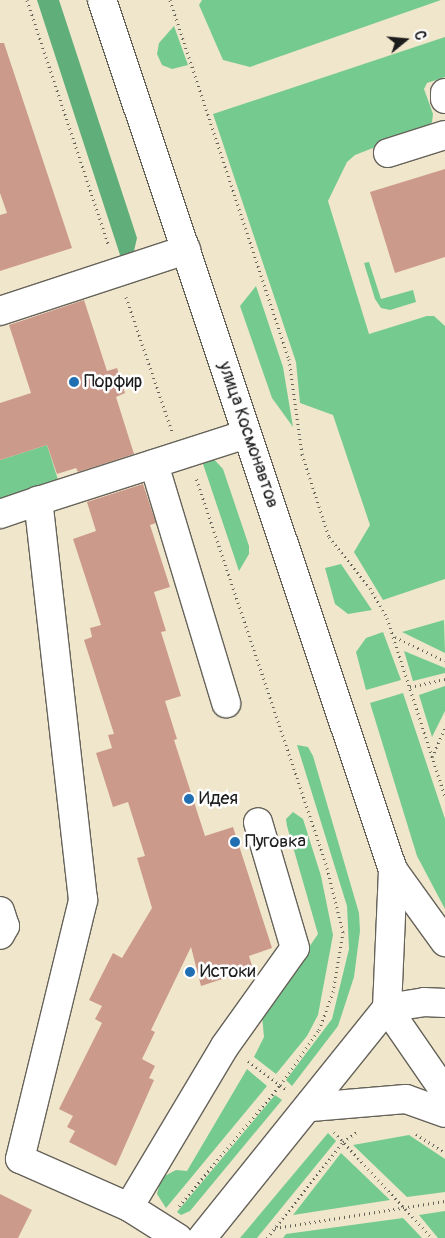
<!DOCTYPE html>
<html>
<head>
<meta charset="utf-8">
<style>
  body { margin:0 }
  #map { position:relative; width:445px; height:1238px; overflow:hidden; background:#f0e6cc; font-family:Pangolin,sans-serif }
  div>[style] { position:absolute }
  [style*='--x'] { left:calc(var(--x)*1px); top:calc(var(--y)*1px); width:calc(var(--w)*1px); rotate:calc(var(--a)*1deg) }
  .green>* { inset:0; background:#75cb8f }
  .forest>* { inset:0; background:#60af7a }
  .building>* { inset:0; background:#cc9a8b }
  .path>* { height:3px; margin-top:-1.5px; transform-origin:0; background:repeating-linear-gradient(90deg,#66635a 0 1px,transparent 0 5px) }
  .roads { filter:drop-shadow(1px 0 #66635a) drop-shadow(-1px 0 #66635a) drop-shadow(0 1px #66635a) drop-shadow(0 -1px #66635a) }
  .minor>* { height:28px; margin:-14px; padding:0 14px; transform-origin:14px; border-radius:14px; background:#fff }
  .major>* { height:28px; margin:-14px; padding:0 14px; transform-origin:14px; border-radius:14px; background:#fff }
  .dots>* { width:14px; height:14px; translate:-50% -50%; box-sizing:border-box; border:2px solid #fff; border-radius:50% }
  span { translate:-50% -50%; white-space:nowrap; text-align:center; line-height:1.15; -webkit-text-stroke:5px #fff; paint-order:stroke }
  .poi-label { font-size:18px; color:#1c1c1c }
  .left { translate:0 -50%; text-align:left }
  .street-label { font-size:18px; color:#1c1c1c }
  .north { position:absolute; left:380px; top:15px; width:50px; height:50px; -webkit-text-stroke:4px #fff; paint-order:stroke; rotate:73deg; font-size:14px; font-weight:700; line-height:20px; text-align:center; color:#1c1c1c }
  .north::after { content:''; display:block; margin:auto; width:18px; height:22px; background:#1c1c1c; clip-path:polygon(50% 0,100% 100%,50% 72%,0 100%) }
</style>
</head>
<body>
<div id="map">
  <div class="green">
    <div style="clip-path:polygon(202px 0,441px 0,250px 67px,223px 60px,199px 5px)"></div>
    <div style="clip-path:polygon(174px 26px,188px 65px,172px 69px,162px 65px,157px 54px,159px 43px)"></div>
    <div style="clip-path:polygon(445px 37px,445px 77px,427px 83px,424px 89px,433px 114px,432px 122px,427px 127px,355px 155px,347px 162px,328px 201px,369px 334px,427px 316px,434px 316px,445px 326px,445px 579px,383px 600px,354px 552px,370px 525px,333px 415px,300px 403px,296px 362px,213px 114px)"></div>
    <div style="clip-path:polygon(369px 262px,381px 299px,413px 290px,416px 302px,390px 310px,381px 308px,375px 299px,364px 263px)"></div>
    <div style="clip-path:polygon(256px 286px,283px 367px,293px 427px,272px 398px,240px 306px)"></div>
    <div style="clip-path:polygon(47px 445px,59px 483px,0 502px,0 460px)"></div>
    <div style="clip-path:polygon(200px 455px,210px 455px,223px 469px,249px 546px,249px 554px,239px 571px)"></div>
    <div style="clip-path:polygon(341px 564px,372px 610px,348px 614px,335px 604px,325px 568px)"></div>
    <div style="clip-path:polygon(444px 620px,445px 653px,402px 632px)"></div>
    <div style="clip-path:polygon(383px 632px,401px 680px,366px 690px,356px 652px,366px 638px)"></div>
    <div style="clip-path:polygon(404px 651px,445px 668px,445px 673px,413px 681px)"></div>
    <div style="clip-path:polygon(445px 686px,445px 711px,432px 737px,419px 695px)"></div>
    <div style="clip-path:polygon(403px 693px,445px 819px,445px 909px,417px 856px,370px 703px)"></div>
    <div style="clip-path:polygon(297px 745px,308px 747px,313px 756px,359px 913px,360px 931px,354px 977px,338px 1026px,292px 1086px,286px 1080px,332px 1019px,349px 949px,347px 906px)"></div>
    <div style="clip-path:polygon(293px 812px,303px 819px,321px 876px,333px 935px,318px 1015px,307px 1036px,276px 1074px,254px 1057px,264px 1037px,262px 1016px,318px 934px,287px 826px,286px 819px)"></div>
    <div style="clip-path:polygon(247px 1069px,267px 1086px,166px 1208px,157px 1194px,161px 1178px,176px 1170px,187px 1171px)"></div>
    <div style="clip-path:polygon(275px 1095px,282px 1100px,190px 1211px,181px 1215px,177px 1212px)"></div>
    <div style="clip-path:polygon(328px 1133px,336px 1141px,257px 1238px,240px 1238px)"></div>
    <div style="clip-path:polygon(409px 1135px,445px 1159px,445px 1192px,407px 1197px,353px 1145px)"></div>
    <div style="clip-path:polygon(341px 1153px,390px 1200px,293px 1215px)"></div>
    <div style="clip-path:polygon(445px 1211px,445px 1238px,438px 1238px,419px 1215px)"></div>
    <div style="clip-path:polygon(403px 1218px,422px 1238px,283px 1238px,286px 1234px)"></div>
  </div>
  <div class="forest">
    <div style="clip-path:polygon(37px 0,59px 0,137px 238px,134px 251px,121px 258px)"></div>
  </div>
  <div class="building">
    <div style="clip-path:polygon(0 43px,4px 43px,72px 248px,0 271px,0 215px,7px 213px,0 193px)"></div>
    <div style="clip-path:polygon(445px 169px,445px 257px,395px 273px,370px 192px)"></div>
    <div style="clip-path:polygon(84px 300px,107px 371px,117px 368px,125px 393px,116px 397px,134px 454px,78px 472px,76px 468px,57px 474px,47px 445px,0 460px,0 403px,31px 393px,9px 325px)"></div>
    <div style="clip-path:polygon(143px 484px,156px 523px,150px 525px,170px 587px,154px 592px,166px 631px,161px 632px,181px 696px,165px 701px,177px 739px,174px 740px,205px 836px,233px 827px,272px 948px,249px 956px,253px 969px,201px 986px,191px 947px,151px 1030px,155px 1032px,142px 1059px,155px 1066px,149px 1078px,154px 1080px,116px 1166px,69px 1142px,75px 1131px,67px 1127px,73px 1116px,59px 1109px,102px 1023px,95px 1019px,102px 1006px,89px 1000px,113px 953px,122px 958px,152px 908px,137px 858px,145px 856px,128px 802px,113px 807px,96px 753px,112px 748px,108px 735px,114px 734px,84px 640px,92px 637px,90px 628px,101px 625px,73px 539px,96px 531px,87px 502px)"></div>
    <div style="clip-path:polygon(0 1194px,32px 1210px,18px 1238px,0 1238px)"></div>
  </div>
  <div class="path">
    <div style="--x:27;--y:0;--w:259;--a:71.6"></div>
    <div style="--x:170;--y:0;--w:378;--a:71.7"></div>
    <div style="--x:289;--y:359;--w:96;--a:82.2"></div>
    <div style="--x:302;--y:454;--w:87;--a:72"></div>
    <div style="--x:329;--y:537;--w:65;--a:51.2"></div>
    <div style="--x:370;--y:588;--w:34;--a:60"></div>
    <div style="--x:387;--y:618;--w:187;--a:72"></div>
    <div style="--x:126;--y:297;--w:142;--a:71.1"></div>
    <div style="--x:395;--y:637;--w:55;--a:25.6"></div>
    <div style="--x:410;--y:687;--w:36;--a:-13"></div>
    <div style="--x:432;--y:757;--w:32;--a:-66"></div>
    <div style="--x:248;--y:1061;--w:49;--a:36.6"></div>
    <div style="--x:334;--y:1132;--w:144;--a:47.2"></div>
    <div style="--x:416;--y:1134;--w:35;--a:33"></div>
    <div style="--x:179;--y:1206;--w:158;--a:-50.1"></div>
    <div style="--x:280;--y:1085;--w:67;--a:-54.7"></div>
    <div style="--x:319;--y:1030;--w:40;--a:-69.8"></div>
    <div style="--x:333;--y:992;--w:61;--a:-80.5"></div>
    <div style="--x:343;--y:932;--w:70;--a:-104"></div>
    <div style="--x:326;--y:864;--w:407;--a:-108.6"></div>
    <div style="--x:275;--y:1228;--w:172;--a:-9"></div>
    <div style="--x:267;--y:1238;--w:122;--a:-51.6"></div>
    <div style="--x:343;--y:1142;--w:19;--a:-36"></div>
  </div>
  <div class="roads">
    <div class="minor">
      <div style="--x:445;--y:93;--w:6;--a:90"></div>
      <div style="--x:388;--y:153;--w:60;--a:-17.5"></div>
      <div style="--x:0;--y:311;--w:196;--a:-18.2"></div>
      <div style="--x:154;--y:464;--w:250;--a:73.2"></div>
      <div style="--x:0;--y:514;--w:40;--a:-18.9"></div>
      <div style="--x:0;--y:911;--w:16;--a:72"></div>
      <div style="--x:5;--y:926;--w:10;--a:119"></div>
      <div style="--x:129;--y:1207;--w:187;--a:-59.2"></div>
      <div style="--x:225;--y:1046;--w:120;--a:-54.5"></div>
      <div style="--x:295;--y:948;--w:131;--a:-106.4"></div>
      <div style="--x:178;--y:1238;--w:58;--a:-147.7"></div>
      <div style="--x:129;--y:1207;--w:119;--a:-156.2"></div>
      <div style="--x:20;--y:1159;--w:267;--a:-76.3"></div>
      <div style="--x:83;--y:900;--w:402;--a:-96.4"></div>
      <div style="--x:38;--y:501;--w:219;--a:-17.8"></div>
    </div>
    <div class="major">
      <div style="--x:102;--y:0;--w:917;--a:71.51"></div>
      <div style="--x:393;--y:870;--w:89;--a:54.2"></div>
      <div style="--x:387;--y:1008;--w:102;--a:55.4"></div>
      <div style="--x:387;--y:1008;--w:37;--a:-9"></div>
      <div style="--x:424;--y:1002;--w:21;--a:3"></div>
      <div style="--x:311;--y:1107;--w:95;--a:-4.8"></div>
      <div style="--x:406;--y:1099;--w:41;--a:19.7"></div>
      <div style="--x:202;--y:1238;--w:295;--a:-51.2"></div>
      <div style="--x:387;--y:1008;--w:138;--a:-87.5"></div>
    </div>
  </div>
  <div class="dots">
    <div style="left:74px;top:382px;background:#1f6fb2"></div>
    <div style="left:189px;top:799px;background:#1f6fb2"></div>
    <div style="left:235px;top:842px;background:#1f6fb2"></div>
    <div style="left:190px;top:972px;background:#1f6fb2"></div>
  </div>
  <div class="poi-label">
    <span class="left" style="left:84px;top:382px">Порфир</span>
    <span class="left" style="left:199px;top:799px">Идея</span>
    <span class="left" style="left:245px;top:842px">Пуговка</span>
    <span class="left" style="left:200px;top:972px">Истоки</span>
  </div>
  <div class="street-label">
    <span style="left:248px;top:435px;rotate:71deg">улица Космонавтов</span>
  </div>
  <div class="north">С</div>
</div>
</body>
</html>
